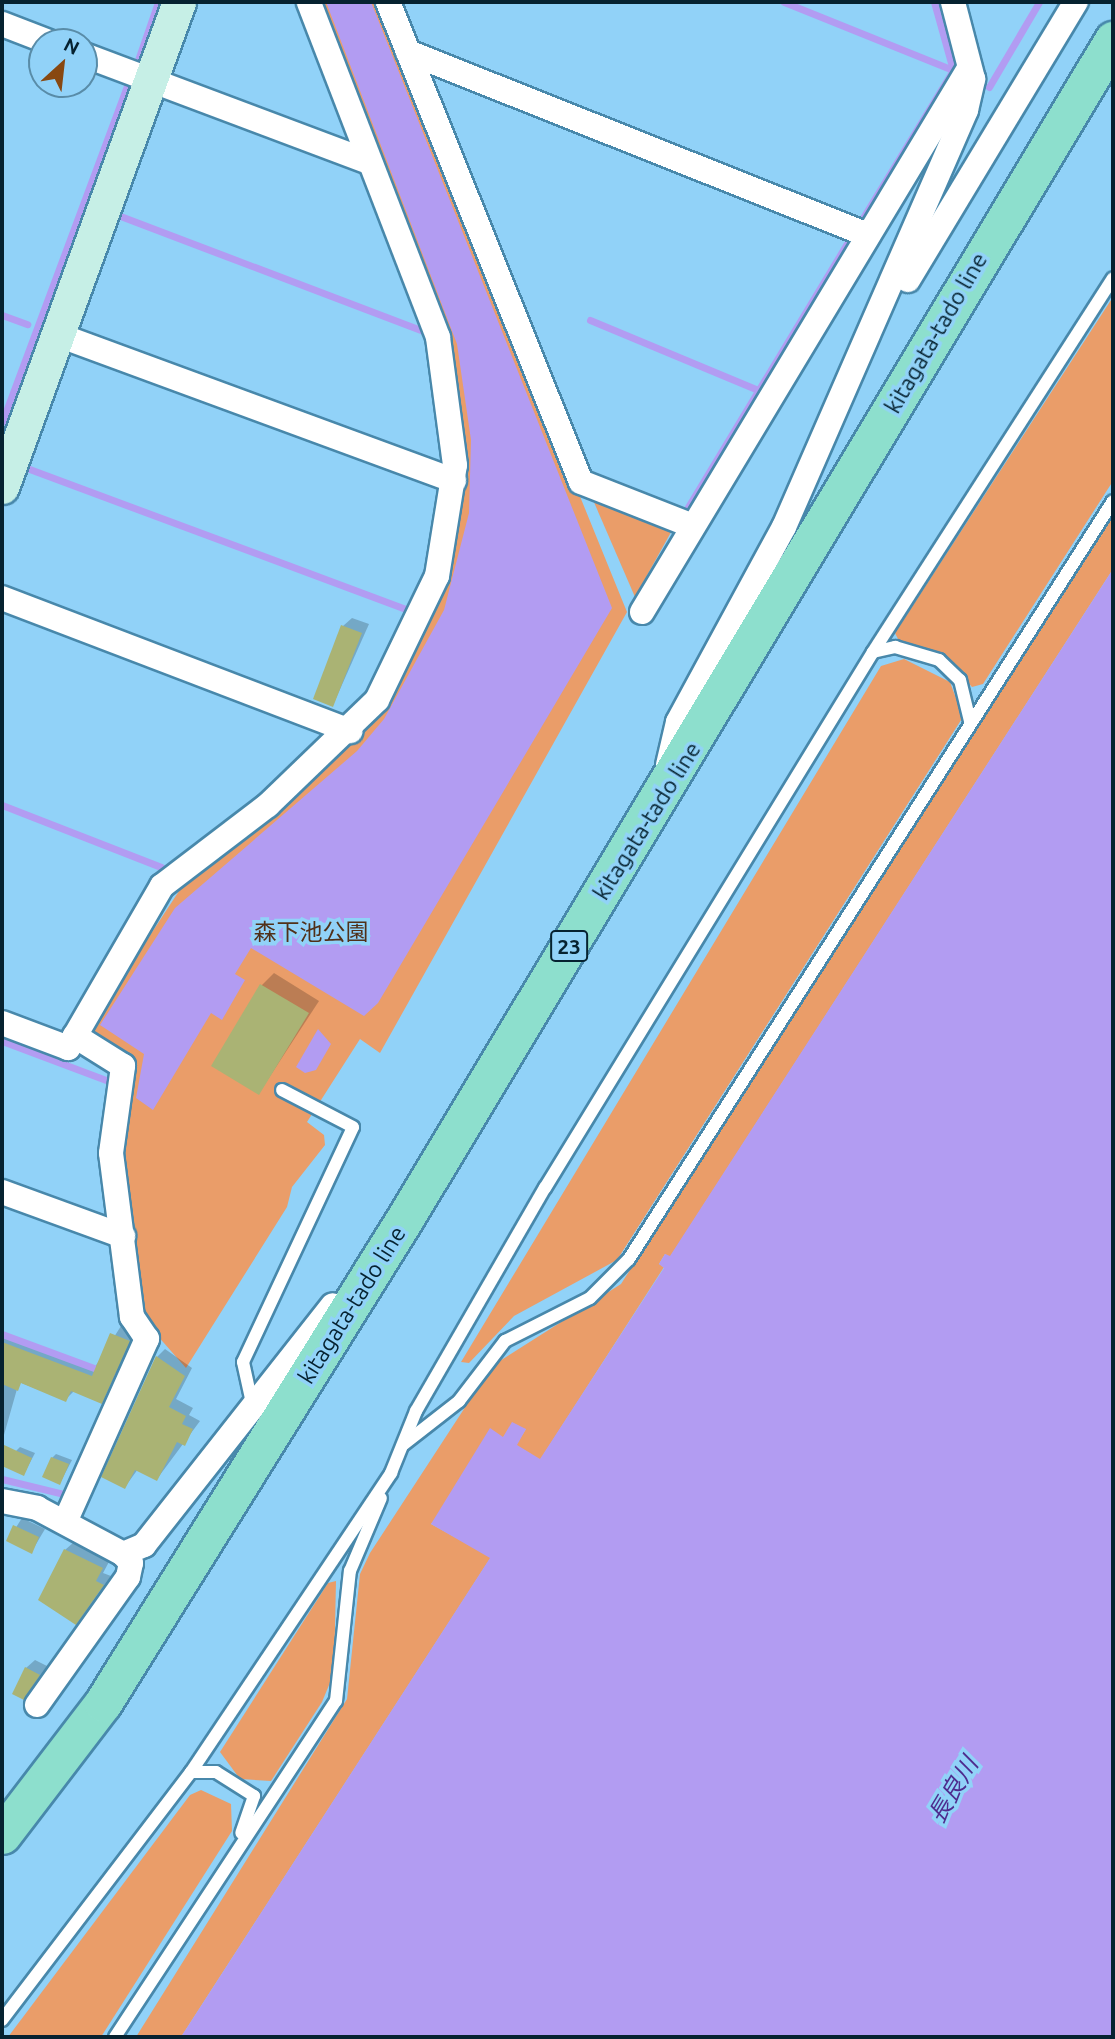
<!DOCTYPE html>
<html>
<head>
<meta charset="utf-8">
<style>
  body { margin:0 }
  #map { position:relative; width:1115px; height:2039px; overflow:hidden; background:#91d2f8; font-family:Ubuntu,"Noto Sans JP",sans-serif }
  div>[style] { position:absolute }
  [style*='--x'] { left:calc(var(--x)*1px); top:calc(var(--y)*1px); width:calc(var(--w)*1px); rotate:calc(var(--a)*1deg) }
  .green>* { inset:0; background:#ea9d69 }
  .water>* { inset:0; background:#b29cf2 }
  .shadow>* { inset:0; background:#0003 }
  .stream>* { height:7px; margin:-3.5px; padding:0 3.5px; transform-origin:3.5px; border-radius:3.5px; background:#b29cf2 }
  .building>* { inset:0; background:#aab374 }
  .roads { filter:drop-shadow(2px 0 #4888ab) drop-shadow(-2px 0 #4888ab) drop-shadow(0 2px #4888ab) drop-shadow(0 -2px #4888ab) }
  .lane>* { height:12px; margin:-6px; padding:0 6px; transform-origin:6px; border-radius:6px; background:#fff }
  .street>* { height:24px; margin:-12px; padding:0 12px; transform-origin:12px; border-radius:12px; background:#fff }
  .secondary>* { height:33px; margin:-16.5px; padding:0 16.5px; transform-origin:16.5px; border-radius:16.5px; background:#c6efe6 }
  .primary>* { height:37px; margin:-18.5px; padding:0 18.5px; transform-origin:18.5px; border-radius:18.5px; background:#8ddfcd }
  span { translate:-50% -50%; white-space:nowrap; text-align:center; line-height:1.15; -webkit-text-stroke:7px #91d2f8; paint-order:stroke }
  .shield-label span { padding:2px 5px; background:#91d2f8; border:2px solid; border-radius:5px; -webkit-text-stroke-width:0 }
  .shield-label { font-size:21px; color:#062230; font-weight:700 }
  .street-label { font-size:23px; color:#062230 }
  .park-label { font-size:23px; color:#513018 }
  .water-label { font-size:24px; color:#4f2c8e; font-style:italic }
  .frame { position:absolute; inset:0; border:4px solid #062230; pointer-events:none }
  .north { position:absolute; left:28px; top:28px; width:70px; height:70px; box-sizing:border-box; background:#91d2f8; border:2px solid #598ca8; border-radius:50%; rotate:27deg; font-size:19px; font-weight:700; line-height:28px; text-align:center; color:#062230 }
  .north::after { content:''; display:block; margin:auto; width:24px; height:32px; background:#884811; clip-path:polygon(50% 0,100% 100%,50% 72%,0 100%) }
</style>
</head>
<body>
<div id="map">
  <div class="green">
    <div style="clip-path:polygon(319px 2px,379px 2px,627px 612px,380px 1053px,360px 1039px,307px 1122px,324px 1135px,325px 1145px,292px 1187px,287px 1207px,186px 1368px,141px 1317px,118px 1154px,134px 1058px,88px 1030px,181px 888px,359px 733px,443px 578px,461px 510px,463px 418px,445px 331px)"></div>
    <div style="clip-path:polygon(1113px 297px,1113px 481px,983px 684px,972px 687px,943px 654px,899px 641px,895px 633px)"></div>
    <div style="clip-path:polygon(590px 493px,675px 525px,635px 597px)"></div>
    <div style="clip-path:polygon(1113px 517px,1113px 569px,670px 1257px,665px 1254px,659px 1264px,664px 1267px,540px 1460px,516px 1445px,526px 1429px,503px 1437px,431px 1524px,491px 1557px,181px 2037px,136px 2037px,347px 1699px,360px 1574px,370px 1553px,492px 1366px,621px 1284px)"></div>
    <div style="clip-path:polygon(904px 659px,950px 682px,963px 717px,617px 1260px,514px 1316px,469px 1363px,461px 1362px,881px 666px)"></div>
    <div style="clip-path:polygon(336px 1581px,334px 1673px,322px 1702px,271px 1781px,240px 1779px,220px 1752px,328px 1583px)"></div>
    <div style="clip-path:polygon(201px 1790px,231px 1804px,232px 1831px,101px 2037px,8px 2037px,190px 1795px)"></div>
  </div>
  <div class="water">
    <div style="clip-path:polygon(326px 2px,371px 2px,612px 608px,378px 1003px,364px 1016px,251px 948px,235px 974px,245px 980px,222px 1020px,211px 1013px,153px 1110px,136px 1098px,144px 1054px,100px 1025px,175px 908px,357px 751px,384px 719px,444px 610px,469px 513px,471px 440px,457px 344px)"></div>
    <div style="clip-path:polygon(1113px 569px,1113px 2037px,181px 2037px,490px 1558px,431px 1524px,490px 1428px,503px 1437px,512px 1422px,526px 1429px,517px 1445px,540px 1459px,664px 1268px,659px 1264px,665px 1254px,670px 1256px)"></div>
    <div style="clip-path:polygon(318px 1029px,331px 1044px,316px 1070px,305px 1073px,296px 1067px)"></div>
  </div>
  <div class="shadow">
    <div style="clip-path:polygon(352px 618px,369px 624px,333px 705px,343px 626px)"></div>
    <div style="clip-path:polygon(274px 973px,319px 1001px,259px 1093px,262px 985px)"></div>
    <div style="clip-path:polygon(121px 1326px,137px 1333px,101px 1402px,74px 1391px,65px 1400px,19px 1382px,2px 1442px,2px 1336px,95px 1367px)"></div>
    <div style="clip-path:polygon(165px 1349px,192px 1368px,176px 1399px,193px 1408px,189px 1415px,200px 1421px,157px 1479px,138px 1469px,125px 1487px,157px 1357px)"></div>
    <div style="clip-path:polygon(20px 1447px,35px 1453px,24px 1474px,16px 1451px)"></div>
    <div style="clip-path:polygon(56px 1454px,72px 1460px,60px 1483px,52px 1458px)"></div>
    <div style="clip-path:polygon(22px 1518px,45px 1529px,32px 1551px,8px 1540px)"></div>
    <div style="clip-path:polygon(74px 1542px,110px 1560px,103px 1573px,111px 1576px,75px 1623px,65px 1550px)"></div>
    <div style="clip-path:polygon(35px 1660px,47px 1666px,23px 1698px,26px 1668px)"></div>
  </div>
  <div class="stream">
    <div style="--x:784;--y:2;--w:182;--a:21.9"></div>
    <div style="--x:137;--y:63;--w:65;--a:-71"></div>
    <div style="--x:989;--y:87;--w:99;--a:-59.5"></div>
    <div style="--x:115;--y:214;--w:329;--a:20.8"></div>
    <div style="--x:861;--y:221;--w:177;--a:-58.6"></div>
    <div style="--x:953;--y:70;--w:71;--a:-105.6"></div>
    <div style="--x:2;--y:315;--w:27;--a:20"></div>
    <div style="--x:590;--y:320;--w:182;--a:22.6"></div>
    <div style="--x:2;--y:422;--w:361;--a:-69.6"></div>
    <div style="--x:24;--y:467;--w:415;--a:20.4"></div>
    <div style="--x:688;--y:507;--w:314;--a:-58.9"></div>
    <div style="--x:2;--y:805;--w:171;--a:21.3"></div>
    <div style="--x:2;--y:1041;--w:111;--a:20.6"></div>
    <div style="--x:2;--y:1334;--w:124;--a:20.3"></div>
    <div style="--x:2;--y:1479;--w:64;--a:13.6"></div>
  </div>
  <div class="building">
    <div style="clip-path:polygon(341px 625px,362px 633px,333px 707px,313px 699px)"></div>
    <div style="clip-path:polygon(260px 984px,309px 1013px,259px 1095px,211px 1066px)"></div>
    <div style="clip-path:polygon(110px 1333px,130px 1341px,102px 1404px,71px 1391px,66px 1402px,21px 1383px,18px 1391px,2px 1384px,2px 1342px,92px 1376px)"></div>
    <div style="clip-path:polygon(156px 1356px,185px 1376px,169px 1407px,186px 1416px,182px 1424px,193px 1429px,185px 1446px,177px 1442px,157px 1481px,135px 1470px,125px 1489px,101px 1477px)"></div>
    <div style="clip-path:polygon(2px 1444px,32px 1458px,24px 1476px,2px 1466px)"></div>
    <div style="clip-path:polygon(51px 1457px,69px 1464px,60px 1485px,42px 1477px)"></div>
    <div style="clip-path:polygon(13px 1525px,39px 1537px,32px 1554px,6px 1541px)"></div>
    <div style="clip-path:polygon(64px 1549px,103px 1568px,96px 1581px,104px 1585px,76px 1625px,38px 1600px)"></div>
    <div style="clip-path:polygon(25px 1667px,40px 1675px,24px 1700px,12px 1694px)"></div>
  </div>
  <div class="roads">
    <div class="lane">
      <div style="--x:873;--y:652;--w:23;--a:-13"></div>
      <div style="--x:895;--y:647;--w:46;--a:16.5"></div>
      <div style="--x:939;--y:660;--w:29;--a:44"></div>
      <div style="--x:960;--y:680;--w:42;--a:76.3"></div>
      <div style="--x:252;--y:1403;--w:42;--a:-102.4"></div>
      <div style="--x:243;--y:1362;--w:259;--a:-64.9"></div>
      <div style="--x:353;--y:1127;--w:80;--a:-152.5"></div>
      <div style="--x:404;--y:1444;--w:70;--a:-38"></div>
      <div style="--x:459;--y:1401;--w:76;--a:-52.5"></div>
      <div style="--x:505;--y:1341;--w:95;--a:-26.8"></div>
      <div style="--x:590;--y:1298;--w:55;--a:-45"></div>
      <div style="--x:629;--y:1259;--w:899;--a:-57.44"></div>
      <div style="--x:191;--y:1772;--w:360;--a:-56.2"></div>
      <div style="--x:391;--y:1473;--w:67;--a:-68"></div>
      <div style="--x:416;--y:1411;--w:258;--a:-60"></div>
      <div style="--x:545;--y:1188;--w:628;--a:-58.54"></div>
      <div style="--x:873;--y:652;--w:444;--a:-57.3"></div>
      <div style="--x:2;--y:2020;--w:312;--a:-52.7"></div>
      <div style="--x:191;--y:1772;--w:25;--a:0"></div>
      <div style="--x:216;--y:1772;--w:45;--a:32.3"></div>
      <div style="--x:254;--y:1796;--w:39;--a:109"></div>
      <div style="--x:115;--y:2037;--w:402;--a:-56.7"></div>
      <div style="--x:336;--y:1701;--w:131;--a:-83.9"></div>
      <div style="--x:350;--y:1571;--w:79;--a:-67"></div>
    </div>
    <div class="street">
      <div style="--x:388;--y:2;--w:517;--a:68.1"></div>
      <div style="--x:581;--y:482;--w:117;--a:21.5"></div>
      <div style="--x:2;--y:24;--w:50;--a:21"></div>
      <div style="--x:408;--y:52;--w:495;--a:21.7"></div>
      <div style="--x:84;--y:55;--w:303;--a:20.6"></div>
      <div style="--x:908;--y:280;--w:325;--a:-58.9"></div>
      <div style="--x:58;--y:335;--w:422;--a:20.2"></div>
      <div style="--x:2;--y:598;--w:373;--a:20.9"></div>
      <div style="--x:642;--y:612;--w:632;--a:-58.97"></div>
      <div style="--x:668;--y:765;--w:44;--a:-76.9"></div>
      <div style="--x:678;--y:722;--w:222;--a:-61.5"></div>
      <div style="--x:784;--y:527;--w:455;--a:-66.4"></div>
      <div style="--x:966;--y:110;--w:32;--a:-77"></div>
      <div style="--x:973;--y:79;--w:80;--a:-104.6"></div>
      <div style="--x:2;--y:1023;--w:71;--a:20.7"></div>
      <div style="--x:68;--y:1048;--w:187;--a:-59.9"></div>
      <div style="--x:162;--y:886;--w:133;--a:-37.4"></div>
      <div style="--x:268;--y:805;--w:151;--a:-43.9"></div>
      <div style="--x:377;--y:700;--w:138;--a:-64.2"></div>
      <div style="--x:437;--y:576;--w:112;--a:-80.8"></div>
      <div style="--x:455;--y:465;--w:129;--a:-97.6"></div>
      <div style="--x:438;--y:337;--w:359;--a:-111.1"></div>
      <div style="--x:2;--y:1192;--w:129;--a:20"></div>
      <div style="--x:2;--y:1501;--w:36;--a:11"></div>
      <div style="--x:37;--y:1508;--w:98;--a:28.1"></div>
      <div style="--x:123;--y:1554;--w:23;--a:-23"></div>
      <div style="--x:144;--y:1545;--w:305;--a:-51.8"></div>
      <div style="--x:65;--y:1522;--w:201;--a:-65.9"></div>
      <div style="--x:147;--y:1339;--w:27;--a:-124"></div>
      <div style="--x:132;--y:1317;--w:165;--a:-97.3"></div>
      <div style="--x:111;--y:1153;--w:88;--a:-82.1"></div>
      <div style="--x:123;--y:1066;--w:57;--a:-148"></div>
      <div style="--x:37;--y:1705;--w:157;--a:-54.6"></div>
      <div style="--x:128;--y:1577;--w:14;--a:-78"></div>
      <div style="--x:131;--y:1563;--w:12;--a:-132"></div>
    </div>
    <div class="secondary">
      <div style="--x:2;--y:487;--w:516;--a:-69.95"></div>
    </div>
    <div class="primary">
      <div style="--x:2;--y:1835;--w:166;--a:-52.6"></div>
      <div style="--x:103;--y:1703;--w:569;--a:-58.07"></div>
      <div style="--x:404;--y:1220;--w:1377;--a:-59"></div>
    </div>
  </div>
  <div class="shield-label">
    <span style="left:569px;top:946px">23</span>
  </div>
  <div class="street-label">
    <span style="left:936px;top:333px;rotate:-60deg">kitagata-tado line</span>
    <span style="left:647px;top:821px;rotate:-58deg">kitagata-tado line</span>
    <span style="left:352px;top:1305px;rotate:-58deg">kitagata-tado line</span>
  </div>
  <div class="park-label">
    <span style="left:311px;top:932px">森下池公園</span>
  </div>
  <div class="water-label">
    <span style="left:953px;top:1790px;rotate:-59deg">長良川</span>
  </div>
  <div class="frame"></div>
  <div class="north">N</div>
</div>
</body>
</html>
